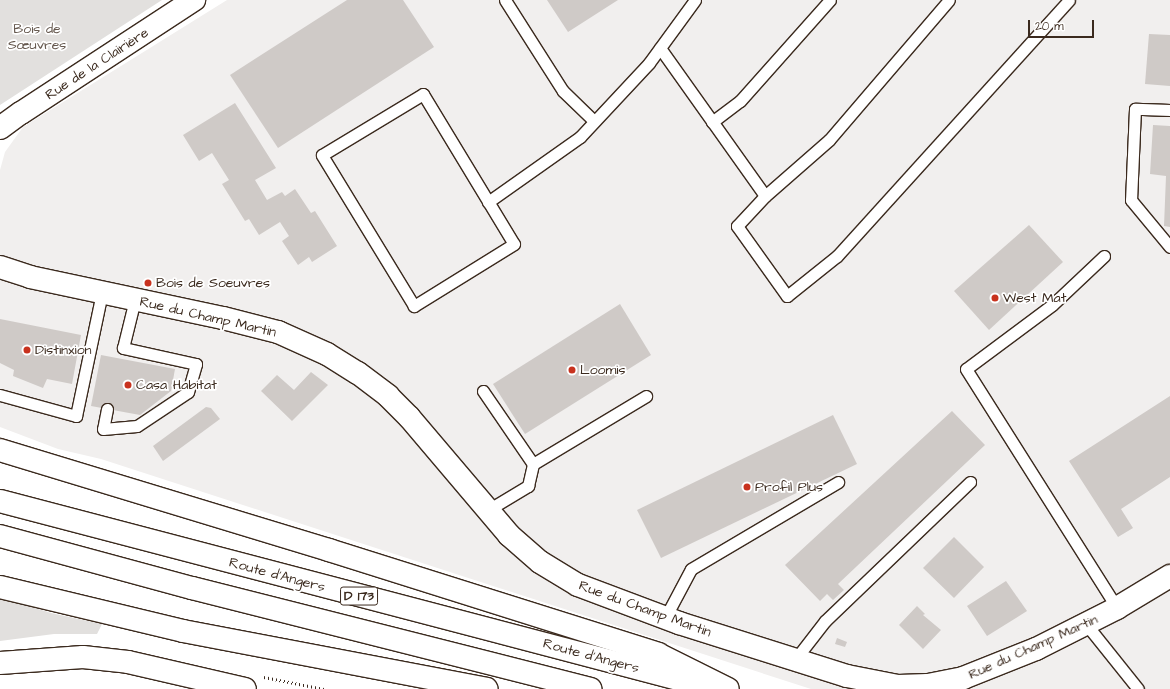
<!DOCTYPE html>
<html>
<head>
<meta charset="utf-8">
<style>
  body { margin:0 }
  #map { position:relative; width:1170px; height:689px; overflow:hidden; background:#fff; font-family:"Architects Daughter",sans-serif }
  div>[style] { position:absolute }
  [style*='--x'] { left:calc(var(--x)*1px); top:calc(var(--y)*1px); width:calc(var(--w)*1px); rotate:calc(var(--a)*1deg) }
  .built>* { inset:0; background:#f1efee }
  .green>* { inset:0; background:#e2e0de }
  .building>* { inset:0; background:#cfcac7 }
  .path>* { height:2.5px; margin-top:-1.25px; transform-origin:0; background:repeating-linear-gradient(90deg,#3b2a1e 0 1px,transparent 0 4px) }
  .roads { filter:drop-shadow(1px 0 #3b2a1e) drop-shadow(-1px 0 #3b2a1e) drop-shadow(0 1px #3b2a1e) drop-shadow(0 -1px #3b2a1e) }
  .lane>* { height:11px; margin:-5.5px; padding:0 5.5px; transform-origin:5.5px; border-radius:5.5px; background:#fff }
  .street>* { height:22px; margin:-11px; padding:0 11px; transform-origin:11px; border-radius:11px; background:#fff }
  .highway>* { height:22px; margin:-11px; padding:0 11px; transform-origin:11px; border-radius:11px; background:#fff }
  .dots>* { width:11px; height:11px; translate:-50% -50%; box-sizing:border-box; border:2px solid #fff; border-radius:50% }
  span { translate:-50% -50%; white-space:nowrap; text-align:center; line-height:1.15; -webkit-text-stroke:3.5px #fff; paint-order:stroke }
  .shield-label span { padding:1px 3px; background:#fff; border:1px solid; border-radius:3px; -webkit-text-stroke-width:0 }
  .shield-label { font-size:13px; color:#3b2a1e; font-weight:700 }
  .park-label { font-size:14px; color:#65584e }
  .street-label { font-size:14px; color:#3b2a1e }
  .poi-label { font-size:14px; color:#3b2a1e }
  .left { translate:0 -50%; text-align:left }
  .scale { position:absolute; left:1028px; top:20px; width:66px; height:18px; box-sizing:border-box; border:2px solid #3b2a1e; border-top:0; padding-left:5px; font-size:12px; line-height:14px; white-space:nowrap; color:#3b2a1e; -webkit-text-stroke:3px #fff; paint-order:stroke }
</style>
</head>
<body>
<div id="map">
  <div class="built">
    <div style="clip-path:polygon(227px 0,1170px 0,1170px 689px,811px 689px,101px 459px,58px 449px,0 427px,0 170px,5px 152px,23px 127px)"></div>
  </div>
  <div class="green">
    <div style="clip-path:polygon(0 0,162px 0,0 105px)"></div>
    <div style="clip-path:polygon(0 597px,51px 613px,102px 624px,97px 634px,54px 634px,0 641px)"></div>
  </div>
  <div class="building">
    <div style="clip-path:polygon(347px 0,403px 0,434px 47px,278px 148px,230px 75px)"></div>
    <div style="clip-path:polygon(547px 0,618px 0,568px 32px)"></div>
    <div style="clip-path:polygon(1149px 34px,1170px 35px,1170px 86px,1145px 84px)"></div>
    <div style="clip-path:polygon(235px 103px,276px 168px,255px 180px,267px 200px,282px 192px,285px 196px,295px 189px,311px 213px,315px 211px,337px 246px,312px 262px,309px 257px,298px 265px,282px 241px,289px 236px,280px 222px,259px 235px,249px 219px,245px 221px,222px 184px,229px 180px,212px 153px,199px 161px,183px 135px)"></div>
    <div style="clip-path:polygon(1153px 125px,1170px 126px,1170px 227px,1164px 226px,1166px 176px,1150px 174px)"></div>
    <div style="clip-path:polygon(1029px 225px,1063px 262px,989px 330px,954px 291px)"></div>
    <div style="clip-path:polygon(620px 304px,651px 355px,525px 434px,493px 384px)"></div>
    <div style="clip-path:polygon(0 319px,81px 335px,72px 384px,47px 379px,43px 388px,13px 376px,14px 370px,0 363px)"></div>
    <div style="clip-path:polygon(101px 355px,175px 369px,171px 391px,140px 415px,91px 406px)"></div>
    <div style="clip-path:polygon(311px 372px,328px 385px,292px 421px,261px 391px,277px 375px,294px 390px)"></div>
    <div style="clip-path:polygon(1170px 396px,1170px 477px,1121px 509px,1133px 528px,1118px 537px,1069px 461px)"></div>
    <div style="clip-path:polygon(206px 407px,211px 408px,220px 419px,163px 461px,153px 446px)"></div>
    <div style="clip-path:polygon(952px 411px,985px 445px,838px 584px,844px 590px,833px 600px,827px 594px,820px 601px,785px 565px)"></div>
    <div style="clip-path:polygon(833px 415px,857px 464px,661px 558px,637px 510px)"></div>
    <div style="clip-path:polygon(954px 537px,984px 567px,954px 598px,923px 568px)"></div>
    <div style="clip-path:polygon(1006px 581px,1027px 611px,987px 636px,967px 606px)"></div>
    <div style="clip-path:polygon(917px 606px,925px 614px,923px 615px,941px 630px,923px 649px,899px 625px)"></div>
    <div style="clip-path:polygon(837px 638px,847px 642px,845px 647px,835px 644px)"></div>
  </div>
  <div class="path">
    <div style="--x:264;--y:677;--w:61;--a:11.3"></div>
  </div>
  <div class="roads">
    <div class="lane">
      <div style="--x:505;--y:0;--w:108;--a:57.5"></div>
      <div style="--x:563;--y:91;--w:43;--a:44.1"></div>
      <div style="--x:660;--y:48;--w:181;--a:54.6"></div>
      <div style="--x:765;--y:196;--w:41;--a:133"></div>
      <div style="--x:737;--y:226;--w:86;--a:54.5"></div>
      <div style="--x:787;--y:296;--w:64;--a:-38.7"></div>
      <div style="--x:837;--y:256;--w:345;--a:-47.8"></div>
      <div style="--x:423;--y:94;--w:175;--a:58.8"></div>
      <div style="--x:514;--y:244;--w:118;--a:148.2"></div>
      <div style="--x:414;--y:306;--w:177;--a:-121.4"></div>
      <div style="--x:322;--y:155;--w:118;--a:-31.1"></div>
      <div style="--x:1170;--y:110;--w:35;--a:-178"></div>
      <div style="--x:1135;--y:109;--w:91;--a:92.5"></div>
      <div style="--x:1131;--y:200;--w:61;--a:50.3"></div>
      <div style="--x:712;--y:122;--w:35;--a:-37"></div>
      <div style="--x:740;--y:101;--w:135;--a:-48.3"></div>
      <div style="--x:765;--y:196;--w:85;--a:-41.2"></div>
      <div style="--x:829;--y:140;--w:184;--a:-49.4"></div>
      <div style="--x:488;--y:202;--w:113;--a:-35.2"></div>
      <div style="--x:580;--y:137;--w:101;--a:-47"></div>
      <div style="--x:649;--y:63;--w:78;--a:-53.9"></div>
      <div style="--x:1104;--y:256;--w:71;--a:136.7"></div>
      <div style="--x:1052;--y:305;--w:107;--a:143.3"></div>
      <div style="--x:966;--y:369;--w:283;--a:57.7"></div>
      <div style="--x:483;--y:391;--w:88;--a:55.6"></div>
      <div style="--x:0;--y:395;--w:79;--a:15.4"></div>
      <div style="--x:76;--y:416;--w:126;--a:-78.1"></div>
      <div style="--x:107;--y:409;--w:20;--a:101"></div>
      <div style="--x:103;--y:429;--w:34;--a:-5"></div>
      <div style="--x:137;--y:426;--w:61;--a:-33.7"></div>
      <div style="--x:188;--y:392;--w:29;--a:-74"></div>
      <div style="--x:196;--y:364;--w:75;--a:-167.6"></div>
      <div style="--x:123;--y:348;--w:50;--a:-76.2"></div>
      <div style="--x:488;--y:510;--w:47;--a:-31"></div>
      <div style="--x:528;--y:486;--w:23;--a:-77"></div>
      <div style="--x:533;--y:464;--w:132;--a:-31"></div>
      <div style="--x:665;--y:618;--w:55;--a:-62"></div>
      <div style="--x:691;--y:569;--w:171;--a:-30.6"></div>
      <div style="--x:1086;--y:624;--w:83;--a:51.3"></div>
      <div style="--x:794;--y:661;--w:51;--a:-52.2"></div>
      <div style="--x:825;--y:621;--w:201;--a:-43.8"></div>
    </div>
    <div class="street">
      <div style="--x:0;--y:128;--w:26;--a:-36"></div>
      <div style="--x:21;--y:113;--w:207;--a:-33.2"></div>
      <div style="--x:0;--y:267;--w:32;--a:18"></div>
      <div style="--x:30;--y:277;--w:197;--a:12"></div>
      <div style="--x:223;--y:318;--w:57;--a:14.3"></div>
      <div style="--x:278;--y:332;--w:54;--a:24.2"></div>
      <div style="--x:327;--y:354;--w:36;--a:32"></div>
      <div style="--x:358;--y:373;--w:38;--a:37"></div>
      <div style="--x:388;--y:396;--w:30;--a:45"></div>
      <div style="--x:409;--y:417;--w:155;--a:49.7"></div>
      <div style="--x:509;--y:535;--w:41;--a:41.1"></div>
      <div style="--x:540;--y:562;--w:44;--a:31.2"></div>
      <div style="--x:578;--y:585;--w:108;--a:20.6"></div>
      <div style="--x:679;--y:623;--w:176;--a:17.5"></div>
      <div style="--x:847;--y:676;--w:52;--a:11.1"></div>
      <div style="--x:898;--y:686;--w:30;--a:-2"></div>
      <div style="--x:928;--y:685;--w:36;--a:-11"></div>
      <div style="--x:963;--y:678;--w:79;--a:-21.7"></div>
      <div style="--x:1036;--y:649;--w:91;--a:-26.8"></div>
      <div style="--x:1117;--y:608;--w:62;--a:-31.1"></div>
      <div style="--x:0;--y:663;--w:83;--a:-4.1"></div>
      <div style="--x:83;--y:657;--w:45;--a:6.3"></div>
      <div style="--x:128;--y:662;--w:120;--a:13"></div>
    </div>
    <div class="highway">
      <div style="--x:0;--y:450;--w:344;--a:16.9"></div>
      <div style="--x:329;--y:550;--w:345;--a:17.5"></div>
      <div style="--x:658;--y:654;--w:78;--a:26.6"></div>
      <div style="--x:0;--y:501;--w:721;--a:14.71"></div>
      <div style="--x:0;--y:536;--w:199;--a:15.2"></div>
      <div style="--x:192;--y:588;--w:411;--a:14.2"></div>
      <div style="--x:0;--y:587;--w:188;--a:13.5"></div>
      <div style="--x:183;--y:631;--w:309;--a:10.8"></div>
    </div>
  </div>
  <div class="dots">
    <div style="left:148px;top:283px;background:#c8321e"></div>
    <div style="left:995px;top:298px;background:#c8321e"></div>
    <div style="left:27px;top:350px;background:#c8321e"></div>
    <div style="left:572px;top:370px;background:#c8321e"></div>
    <div style="left:128px;top:385px;background:#c8321e"></div>
    <div style="left:747px;top:487px;background:#c8321e"></div>
  </div>
  <div class="shield-label">
    <span style="left:359px;top:596px">D 173</span>
  </div>
  <div class="park-label">
    <span style="left:37px;top:37px">Bois de<br>Sœuvres</span>
  </div>
  <div class="street-label">
    <span style="left:97px;top:64px;rotate:-33deg">Rue de la Clairière</span>
    <span style="left:208px;top:317px;rotate:13deg">Rue du Champ Martin</span>
    <span style="left:277px;top:575px;rotate:15deg">Route d'Angers</span>
    <span style="left:645px;top:609px;rotate:20deg">Rue du Champ Martin</span>
    <span style="left:1033px;top:647px;rotate:-24deg">Rue du Champ Martin</span>
    <span style="left:591px;top:656px;rotate:15deg">Route d'Angers</span>
  </div>
  <div class="poi-label">
    <span class="left" style="left:156px;top:283px">Bois de Soeuvres</span>
    <span class="left" style="left:1003px;top:298px">West Mat</span>
    <span class="left" style="left:35px;top:350px">Distinxion</span>
    <span class="left" style="left:580px;top:370px">Loomis</span>
    <span class="left" style="left:136px;top:385px">Casa Habitat</span>
    <span class="left" style="left:755px;top:487px">Profil Plus</span>
  </div>
  <div class="scale">20 m</div>
</div>
</body>
</html>
